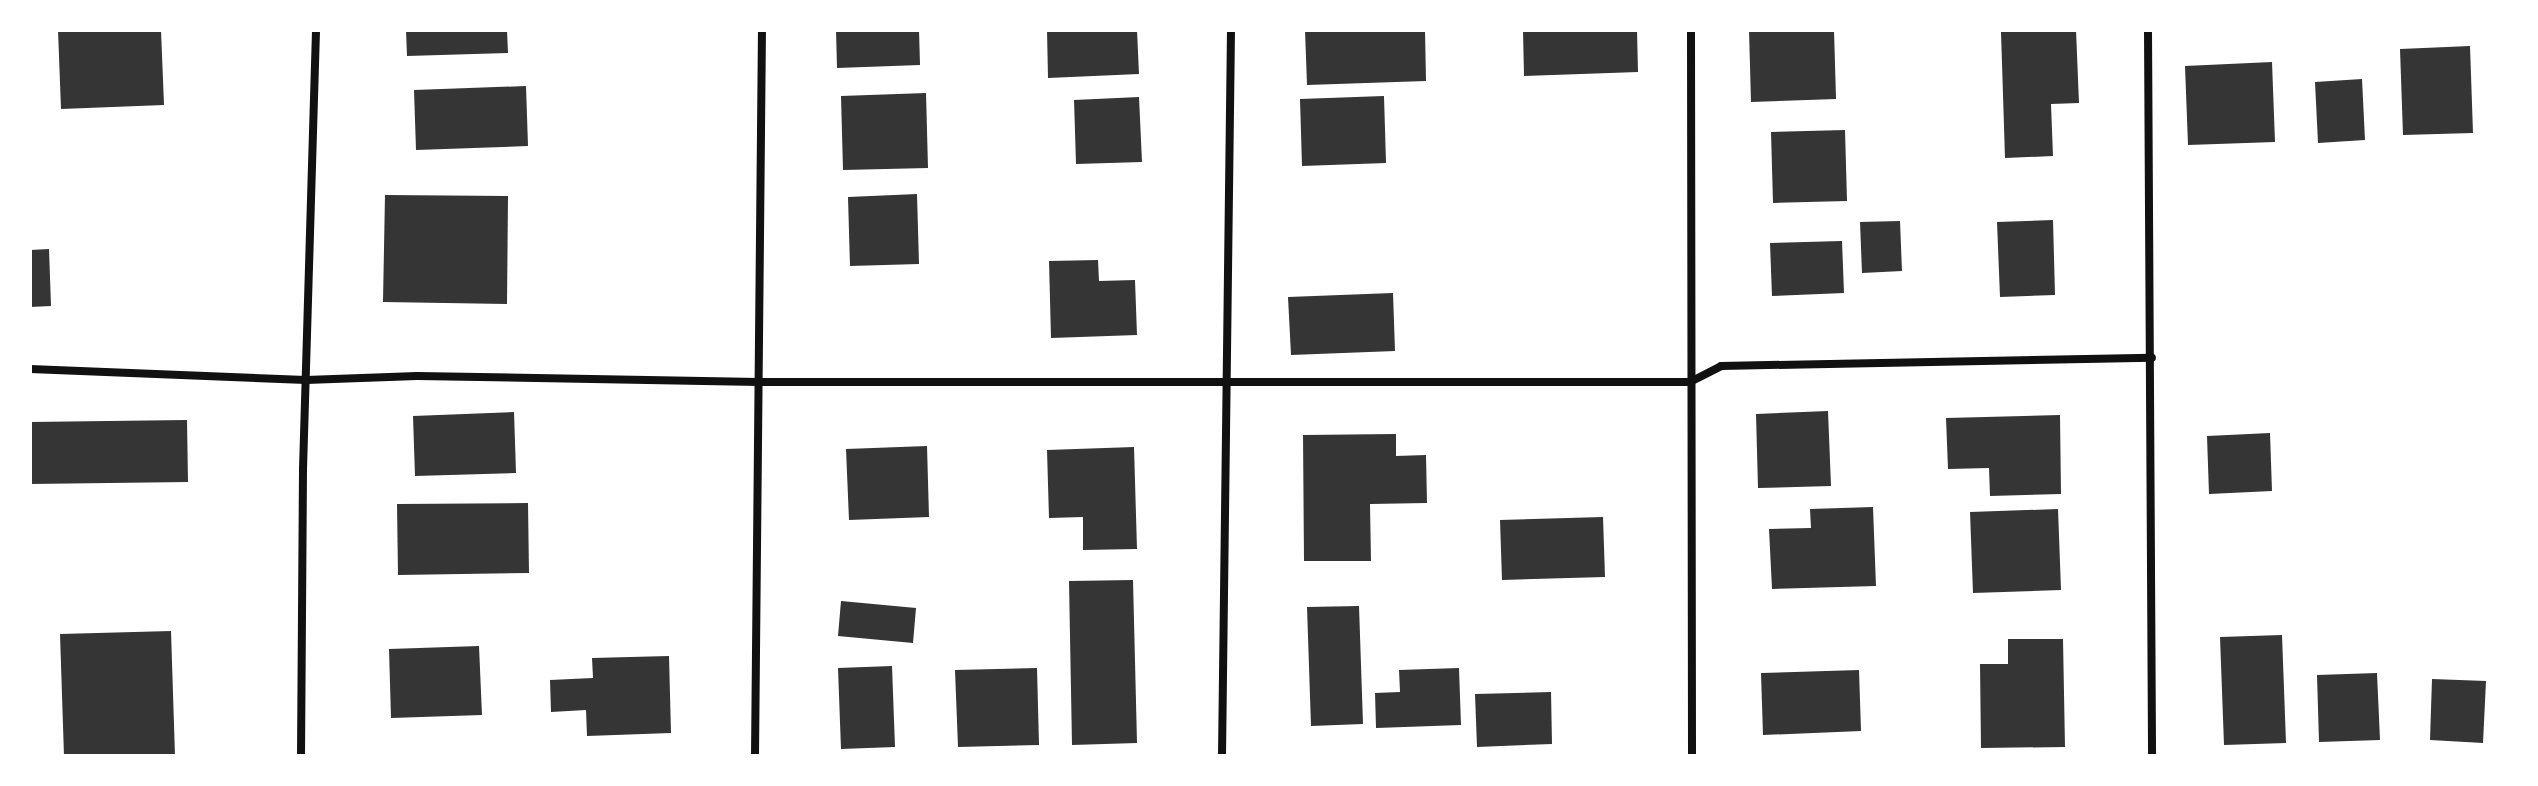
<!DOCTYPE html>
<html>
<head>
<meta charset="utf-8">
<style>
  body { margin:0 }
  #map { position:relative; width:2538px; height:786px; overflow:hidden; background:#fff; font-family:Poppins,sans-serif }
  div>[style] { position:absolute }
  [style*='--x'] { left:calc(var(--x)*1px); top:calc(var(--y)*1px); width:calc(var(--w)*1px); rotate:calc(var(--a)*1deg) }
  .building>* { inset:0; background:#353535 }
  .minor>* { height:8px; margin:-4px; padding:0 4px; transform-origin:4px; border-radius:4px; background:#111 }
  span { translate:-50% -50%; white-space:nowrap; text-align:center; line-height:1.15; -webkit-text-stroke:6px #fff; paint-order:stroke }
  .frame { position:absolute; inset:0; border:32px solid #fff; pointer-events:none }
</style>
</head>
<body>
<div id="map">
  <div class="building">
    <div style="clip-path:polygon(58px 30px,161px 30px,164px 105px,61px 109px)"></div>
    <div style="clip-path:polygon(406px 30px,507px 30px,508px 53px,407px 56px)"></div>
    <div style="clip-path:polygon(836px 30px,919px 30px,920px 65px,837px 68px)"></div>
    <div style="clip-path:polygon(1047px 30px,1137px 30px,1139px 74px,1048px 78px)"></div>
    <div style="clip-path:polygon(1305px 30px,1425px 30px,1426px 81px,1307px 85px)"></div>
    <div style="clip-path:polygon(1523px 30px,1637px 30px,1638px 72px,1524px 76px)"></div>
    <div style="clip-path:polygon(1749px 30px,1834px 30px,1836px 99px,1751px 102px)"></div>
    <div style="clip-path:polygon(2048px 30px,2076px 30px,2079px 103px,2051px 104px,2053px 156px,2005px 158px,2001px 32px)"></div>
    <div style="clip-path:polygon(2470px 46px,2473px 133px,2403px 135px,2400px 49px)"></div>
    <div style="clip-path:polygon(2272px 62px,2275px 142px,2188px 145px,2185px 66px)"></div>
    <div style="clip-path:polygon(2362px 79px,2365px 140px,2318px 143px,2315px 82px)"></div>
    <div style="clip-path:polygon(526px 86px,528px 146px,416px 150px,414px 90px)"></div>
    <div style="clip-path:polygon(926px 93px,928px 168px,843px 170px,841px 96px)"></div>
    <div style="clip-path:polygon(1384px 96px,1386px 163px,1302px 166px,1300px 99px)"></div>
    <div style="clip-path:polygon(1139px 97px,1142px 162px,1076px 164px,1074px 100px)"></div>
    <div style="clip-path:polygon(1845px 130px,1847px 201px,1773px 203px,1771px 132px)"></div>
    <div style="clip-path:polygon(917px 194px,919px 264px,850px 266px,848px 197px)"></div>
    <div style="clip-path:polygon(385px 195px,508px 196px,507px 304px,383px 302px)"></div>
    <div style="clip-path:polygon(2053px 220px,2055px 295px,2000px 297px,1997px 222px)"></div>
    <div style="clip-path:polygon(1900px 221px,1902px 271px,1862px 273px,1860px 222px)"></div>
    <div style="clip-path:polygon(1842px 241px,1844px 293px,1772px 296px,1770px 243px)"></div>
    <div style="clip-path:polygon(49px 249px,51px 306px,30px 307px,30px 250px)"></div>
    <div style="clip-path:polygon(1098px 260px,1099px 281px,1135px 280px,1137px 335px,1051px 338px,1049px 261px)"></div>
    <div style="clip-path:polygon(1393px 293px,1395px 351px,1291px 355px,1288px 297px)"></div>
    <div style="clip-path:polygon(1828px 411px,1831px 486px,1758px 488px,1756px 414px)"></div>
    <div style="clip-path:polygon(514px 412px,516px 473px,415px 476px,413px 416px)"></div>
    <div style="clip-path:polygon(2060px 415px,2061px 494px,1990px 496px,1989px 468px,1948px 469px,1946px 418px)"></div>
    <div style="clip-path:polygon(187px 420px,188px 482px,30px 484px,30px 422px)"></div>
    <div style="clip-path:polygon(2270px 433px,2272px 491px,2209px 494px,2207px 436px)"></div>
    <div style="clip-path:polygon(1396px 434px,1396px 456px,1426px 455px,1427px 503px,1370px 504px,1371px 561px,1304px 561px,1303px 435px)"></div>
    <div style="clip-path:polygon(927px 446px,929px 517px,849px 520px,846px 449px)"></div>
    <div style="clip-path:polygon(1134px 447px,1137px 549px,1083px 550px,1083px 517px,1049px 518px,1047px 450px)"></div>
    <div style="clip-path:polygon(528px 503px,529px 573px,398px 575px,397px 504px)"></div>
    <div style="clip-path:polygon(1873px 507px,1876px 586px,1772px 589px,1769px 529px,1811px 528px,1810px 509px)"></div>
    <div style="clip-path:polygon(2058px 509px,2061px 590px,1973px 593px,1970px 512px)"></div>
    <div style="clip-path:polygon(1603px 517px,1605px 577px,1502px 580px,1500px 520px)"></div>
    <div style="clip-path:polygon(1133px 580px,1137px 743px,1072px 745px,1069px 581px)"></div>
    <div style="clip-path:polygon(841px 601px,916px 608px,913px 643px,838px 636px)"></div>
    <div style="clip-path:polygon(1359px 606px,1363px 724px,1311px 726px,1307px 607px)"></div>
    <div style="clip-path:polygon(171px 631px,175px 756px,64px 756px,60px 634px)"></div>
    <div style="clip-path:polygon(2282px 635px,2286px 743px,2224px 745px,2220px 637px)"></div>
    <div style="clip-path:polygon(2008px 639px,2063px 639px,2065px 747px,1981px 748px,1980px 664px,2008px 664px)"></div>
    <div style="clip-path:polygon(479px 646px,482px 715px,391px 718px,389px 649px)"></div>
    <div style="clip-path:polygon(669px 656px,671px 733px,587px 736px,586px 710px,551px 712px,550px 680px,593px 678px,592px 658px)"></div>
    <div style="clip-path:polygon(892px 666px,895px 747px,841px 749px,838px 668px)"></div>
    <div style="clip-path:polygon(1037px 668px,1039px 745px,958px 747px,955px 670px)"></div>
    <div style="clip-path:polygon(1459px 668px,1461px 725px,1376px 728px,1375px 693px,1400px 692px,1399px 670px)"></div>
    <div style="clip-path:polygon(1859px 670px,1861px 731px,1763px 735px,1761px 673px)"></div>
    <div style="clip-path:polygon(2377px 673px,2380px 740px,2319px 742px,2317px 675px)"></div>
    <div style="clip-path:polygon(2432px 679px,2486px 681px,2483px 743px,2430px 740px)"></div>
    <div style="clip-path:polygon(1551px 692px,1552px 744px,1477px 747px,1475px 694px)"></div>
  </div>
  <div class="minor">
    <div style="--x:1691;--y:30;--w:726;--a:89.92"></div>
    <div style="--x:2148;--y:30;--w:726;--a:89.68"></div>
    <div style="--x:30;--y:369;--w:276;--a:2.3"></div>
    <div style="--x:306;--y:380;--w:111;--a:-2.1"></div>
    <div style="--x:417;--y:376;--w:342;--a:1"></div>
    <div style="--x:759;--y:382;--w:931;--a:0"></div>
    <div style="--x:1690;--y:382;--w:35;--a:-27"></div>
    <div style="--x:1721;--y:366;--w:431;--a:-1.1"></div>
    <div style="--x:301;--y:756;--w:287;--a:-89.6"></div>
    <div style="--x:303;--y:469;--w:439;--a:-88.3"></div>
    <div style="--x:755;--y:756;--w:726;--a:-89.45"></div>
    <div style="--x:1222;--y:756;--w:726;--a:-89.29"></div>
  </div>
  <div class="frame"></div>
</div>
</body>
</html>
